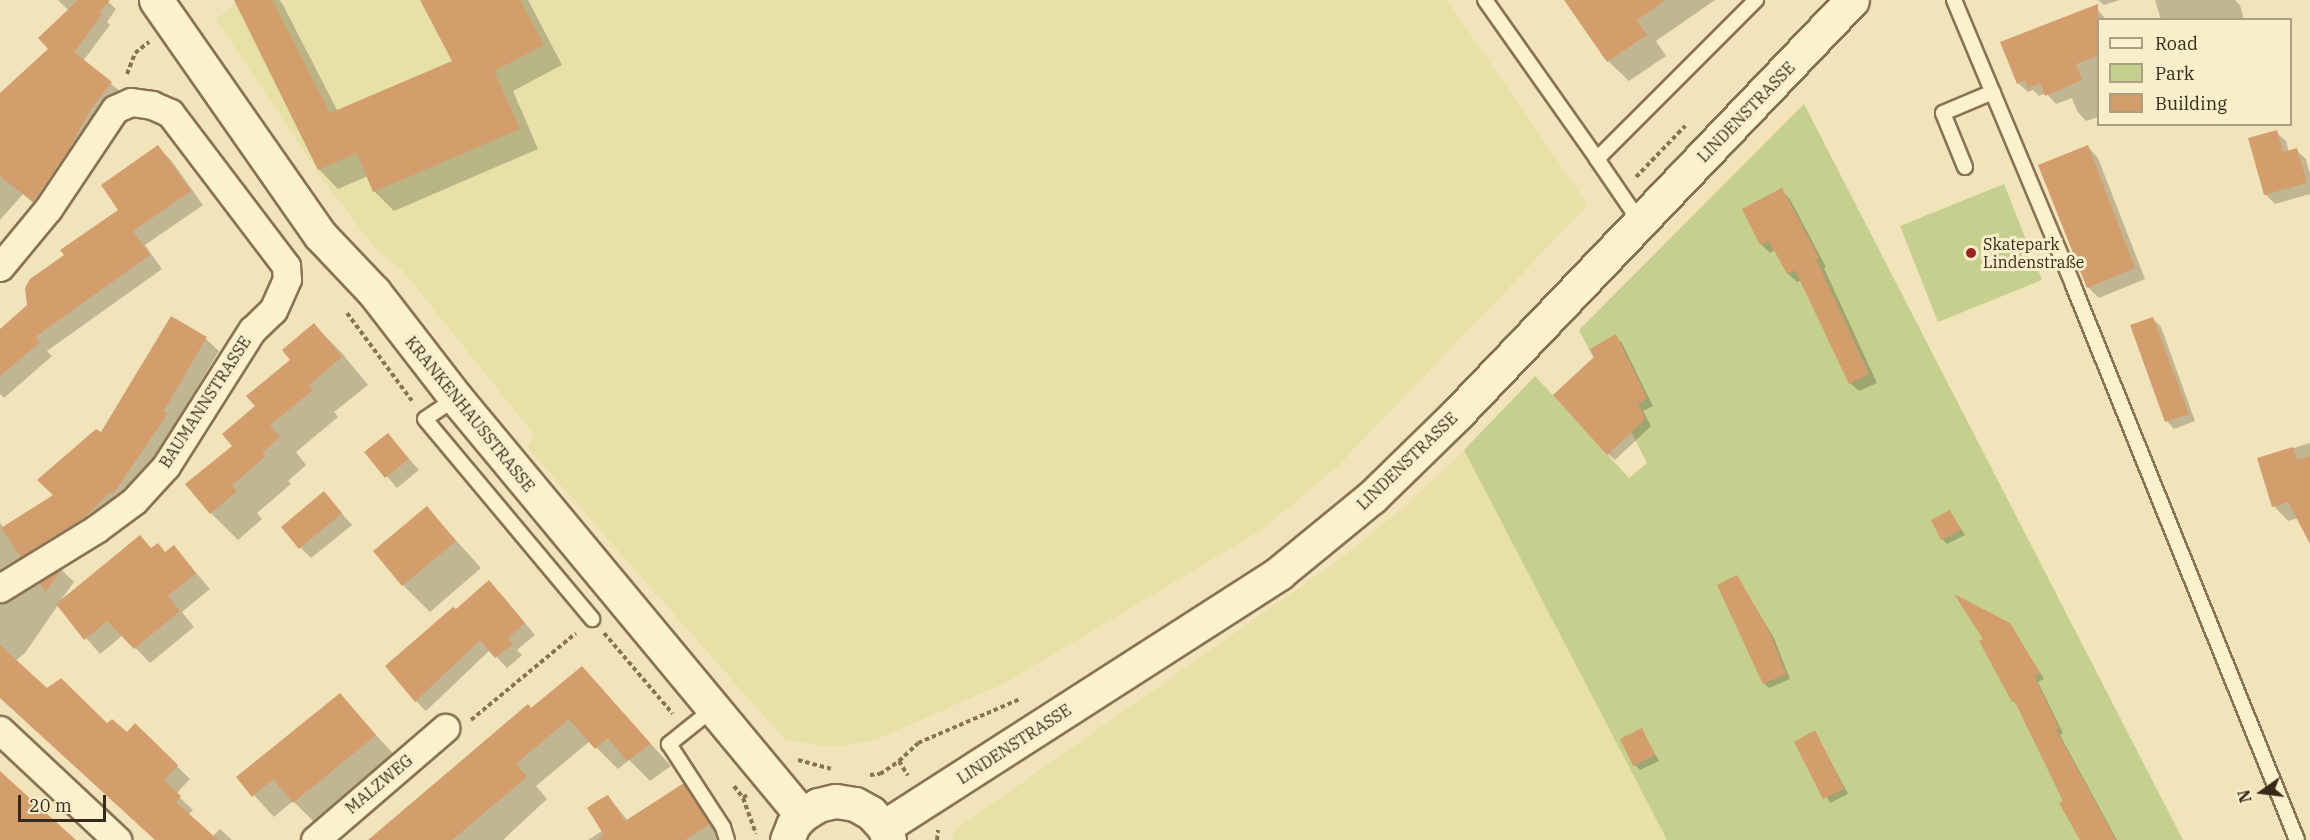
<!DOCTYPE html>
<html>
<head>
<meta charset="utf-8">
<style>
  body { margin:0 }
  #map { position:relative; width:2310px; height:840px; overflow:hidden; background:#f2e4ba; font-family:"IBM Plex Serif",serif }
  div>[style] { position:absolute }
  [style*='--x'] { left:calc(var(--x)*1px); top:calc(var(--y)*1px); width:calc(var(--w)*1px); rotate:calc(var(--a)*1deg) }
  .farmland>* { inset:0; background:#e8e1a7 }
  .green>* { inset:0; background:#c5d08e }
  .shadow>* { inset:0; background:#0003 }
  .building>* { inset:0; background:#d49d6c }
  .path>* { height:4px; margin-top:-2px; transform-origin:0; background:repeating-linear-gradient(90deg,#8a7353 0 4.5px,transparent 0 7.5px) }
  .roads { filter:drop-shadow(2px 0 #8a7353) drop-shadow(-2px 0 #8a7353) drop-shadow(0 2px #8a7353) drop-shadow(0 -2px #8a7353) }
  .service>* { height:14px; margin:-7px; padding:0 7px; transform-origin:7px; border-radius:7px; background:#fcf1ce }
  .minor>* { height:27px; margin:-13.5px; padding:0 13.5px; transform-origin:13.5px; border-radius:13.5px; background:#fcf1ce }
  .tertiary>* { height:33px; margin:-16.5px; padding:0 16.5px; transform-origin:16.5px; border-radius:16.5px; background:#fcf1ce }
  .dots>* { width:16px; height:16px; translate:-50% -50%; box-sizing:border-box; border:3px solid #f8eeca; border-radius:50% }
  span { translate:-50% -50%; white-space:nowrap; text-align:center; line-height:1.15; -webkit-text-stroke:6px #f8eeca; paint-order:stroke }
  .street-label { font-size:16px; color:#372a1a }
  .poi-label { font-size:16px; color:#372a1a }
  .left { translate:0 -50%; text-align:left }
  .legend { position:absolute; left:2097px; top:18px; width:195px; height:108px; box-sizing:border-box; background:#f8eeca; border:2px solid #aba084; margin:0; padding:8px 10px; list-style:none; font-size:18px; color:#372a1a }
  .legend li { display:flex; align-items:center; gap:12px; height:30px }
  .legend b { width:30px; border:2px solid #aba084 }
  .north { position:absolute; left:2232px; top:762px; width:60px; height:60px; -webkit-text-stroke:4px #f8eeca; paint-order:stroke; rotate:256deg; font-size:16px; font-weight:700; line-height:24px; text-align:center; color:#372a1a }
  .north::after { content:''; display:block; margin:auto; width:21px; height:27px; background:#372a1a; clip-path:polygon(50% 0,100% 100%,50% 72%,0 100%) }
  .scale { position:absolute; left:18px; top:795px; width:88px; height:27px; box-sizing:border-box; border:3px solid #372a1a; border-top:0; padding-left:8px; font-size:18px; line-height:21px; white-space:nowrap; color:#372a1a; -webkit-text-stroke:4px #f8eeca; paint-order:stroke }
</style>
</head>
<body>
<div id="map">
  <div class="farmland">
    <div style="clip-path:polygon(238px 0,1447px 0,1588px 205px,1339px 465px,1263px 529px,1003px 684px,875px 740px,832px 747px,785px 740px,527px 447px,534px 435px,401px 268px,378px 252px,321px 177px,216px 20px)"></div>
    <div style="clip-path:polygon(1464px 450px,1667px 840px,952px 840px,956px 829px,1337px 561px,1404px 507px)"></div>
  </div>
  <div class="green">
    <div style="clip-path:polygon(1804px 104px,2183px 840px,1667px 840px,1464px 450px,1535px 376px,1629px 478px,1647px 463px,1579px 330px)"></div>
    <div style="clip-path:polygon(2004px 184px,2042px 280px,1938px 322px,1900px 226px)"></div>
  </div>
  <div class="shadow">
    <div style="clip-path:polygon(58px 0,106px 0,116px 9px,107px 22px,110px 25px,83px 61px,121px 92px,42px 210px,23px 194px,0 220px,0 95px,50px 49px,69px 11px)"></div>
    <div style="clip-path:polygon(243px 0,279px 0,282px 3px,338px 112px,454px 62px,421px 0,528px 0,562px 65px,513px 91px,538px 149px,394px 211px,374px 191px,368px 176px,338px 189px,319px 169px)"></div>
    <div style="clip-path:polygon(1566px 0,1715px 0,1656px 41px,1666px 56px,1629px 81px,1608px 61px)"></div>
    <div style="clip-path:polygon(2098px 0,2120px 0,2104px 5px)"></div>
    <div style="clip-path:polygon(2155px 0,2235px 0,2240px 5px,2244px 20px,2161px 20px)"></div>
    <div style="clip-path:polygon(2095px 6px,2106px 20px,2098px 20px,2098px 117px,2086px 121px,2077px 111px,2072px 98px,2056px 104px,2046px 93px,2039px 96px,2033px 90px,2028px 92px,2018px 83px)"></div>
    <div style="clip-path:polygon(2276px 132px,2286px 141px,2289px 152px,2296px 150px,2306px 159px,2310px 174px,2310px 194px,2275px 204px,2265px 194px)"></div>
    <div style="clip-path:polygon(158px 147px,171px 160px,203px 205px,145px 245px,162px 269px,47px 351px,52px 356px,4px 398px,0 394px,0 331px,28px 306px,120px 210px)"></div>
    <div style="clip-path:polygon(2088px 147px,2098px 158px,2145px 279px,2099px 298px,2088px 287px)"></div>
    <div style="clip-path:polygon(1781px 190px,1790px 199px,1826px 267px,1824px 268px,1877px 383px,1859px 391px,1850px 383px,1802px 280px,1797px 282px,1788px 274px,1775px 250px,1770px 253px,1761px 244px)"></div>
    <div style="clip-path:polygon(171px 318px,206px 339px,219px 351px,176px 423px,180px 426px,126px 506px,0 592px,0 523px,4px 528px,55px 496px,101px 435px)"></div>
    <div style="clip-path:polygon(2153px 319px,2161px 327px,2195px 421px,2174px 429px,2167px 421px,2132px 326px)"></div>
    <div style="clip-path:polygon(314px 325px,341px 352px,368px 385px,334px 412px,338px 417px,296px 452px,306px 465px,288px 481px,291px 484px,257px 513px,262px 519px,238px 540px,211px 513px,234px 446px,257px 407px)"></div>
    <div style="clip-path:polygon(1615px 336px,1622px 343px,1653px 406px,1643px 411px,1651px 426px,1615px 460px,1608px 454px)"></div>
    <div style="clip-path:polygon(388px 435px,419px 470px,397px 488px,366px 452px)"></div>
    <div style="clip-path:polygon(2310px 443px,2310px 536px,2298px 518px,2288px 521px,2274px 506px,2259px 459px)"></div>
    <div style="clip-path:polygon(324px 493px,352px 525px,311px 558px,301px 548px)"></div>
    <div style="clip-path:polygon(427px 508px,481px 568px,430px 612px,403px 585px)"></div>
    <div style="clip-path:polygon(1950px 512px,1965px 535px,1947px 544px,1942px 539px)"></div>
    <div style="clip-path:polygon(140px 537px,152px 549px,166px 553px,174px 547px,210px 589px,182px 612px,194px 627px,150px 663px,123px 635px,100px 654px,58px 605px,25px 653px,15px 661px,47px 690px,107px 725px,127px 734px,135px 725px,190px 779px,176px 794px,193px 810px,188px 815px,212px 837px,220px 829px,232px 840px,156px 840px,0 697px,0 605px,62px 570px,74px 582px,61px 600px)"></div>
    <div style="clip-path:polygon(1737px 577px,1774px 638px,1790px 679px,1769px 688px,1764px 683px)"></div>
    <div style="clip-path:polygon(500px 593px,535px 635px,517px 650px,522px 655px,507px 668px,490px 650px,426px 711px,416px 701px,456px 611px)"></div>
    <div style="clip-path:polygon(2009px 624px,2044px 679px,2038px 682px,2063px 733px,2060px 735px,2117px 840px,2081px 840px,2019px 706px,2013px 701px)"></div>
    <div style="clip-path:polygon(582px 668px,671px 766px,650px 781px,629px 760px,618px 769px,590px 741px,536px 786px,547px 799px,503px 840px,371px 840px)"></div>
    <div style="clip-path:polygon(340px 695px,396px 757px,315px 823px,293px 801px,274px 817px,238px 778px)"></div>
    <div style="clip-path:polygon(1641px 730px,1659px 761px,1640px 770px,1635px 765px)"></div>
    <div style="clip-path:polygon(1815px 732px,1848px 794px,1830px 803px,1796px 742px)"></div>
    <div style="clip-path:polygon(683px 785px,695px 797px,721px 836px,716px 840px,588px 840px,603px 830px,608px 796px,628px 821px)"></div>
  </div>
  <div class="building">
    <div style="clip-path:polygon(78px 0,110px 0,99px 12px,102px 14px,74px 52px,112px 82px,91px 109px,69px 149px,33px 202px,0 176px,0 93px,48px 49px,38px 38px)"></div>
    <div style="clip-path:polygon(234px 0,272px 0,330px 113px,452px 61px,420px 0,520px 0,544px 45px,494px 71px,520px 129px,373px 192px,357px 153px,318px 170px)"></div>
    <div style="clip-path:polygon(1564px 0,1666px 0,1637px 20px,1647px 35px,1607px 62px)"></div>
    <div style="clip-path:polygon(2098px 4px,2098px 56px,2076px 64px,2082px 80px,2045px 96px,2040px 83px,2028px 88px,2025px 80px,2017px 84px,2000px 42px)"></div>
    <div style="clip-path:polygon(2277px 130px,2283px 152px,2297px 148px,2307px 183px,2264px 195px,2248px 138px)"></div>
    <div style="clip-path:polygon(158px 145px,191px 191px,133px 231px,150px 255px,35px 337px,40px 342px,0 376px,0 329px,27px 305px,25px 288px,30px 279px,64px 255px,60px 250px,118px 210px,101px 185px)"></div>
    <div style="clip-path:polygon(2088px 145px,2135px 268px,2087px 288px,2038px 165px)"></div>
    <div style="clip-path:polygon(1782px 188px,1819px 258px,1816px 259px,1869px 374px,1849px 384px,1795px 270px,1787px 274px,1769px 241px,1760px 245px,1742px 209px)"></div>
    <div style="clip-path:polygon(171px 316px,207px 337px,163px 412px,168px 413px,113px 494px,110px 492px,85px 517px,21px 557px,1px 528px,53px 495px,37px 480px,96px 429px,101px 432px)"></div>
    <div style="clip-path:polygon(2153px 317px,2189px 414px,2165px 422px,2130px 325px)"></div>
    <div style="clip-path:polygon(314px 323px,342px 357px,309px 385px,313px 390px,270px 425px,280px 437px,262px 453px,265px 457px,232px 485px,237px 491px,210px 514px,185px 484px,232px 446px,222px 434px,255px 406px,246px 396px,290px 360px,282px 350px)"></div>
    <div style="clip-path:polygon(1616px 334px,1647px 398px,1638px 404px,1645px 419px,1607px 455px,1553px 395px,1594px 357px,1590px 349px)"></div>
    <div style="clip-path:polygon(388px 433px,409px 459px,385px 478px,364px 452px)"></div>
    <div style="clip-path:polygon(2293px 447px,2297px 460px,2310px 456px,2310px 544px,2288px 502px,2272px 507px,2257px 458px)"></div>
    <div style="clip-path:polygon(324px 491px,342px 513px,299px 549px,281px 527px)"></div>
    <div style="clip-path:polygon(427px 506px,456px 541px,402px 586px,373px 551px)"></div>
    <div style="clip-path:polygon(1950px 510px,1961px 530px,1941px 540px,1931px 520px)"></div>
    <div style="clip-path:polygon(140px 535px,151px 548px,158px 543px,165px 552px,174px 545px,196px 573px,168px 596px,180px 611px,134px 649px,107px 621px,84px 640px,56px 604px)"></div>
    <div style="clip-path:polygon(62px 568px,46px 592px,39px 582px)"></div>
    <div style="clip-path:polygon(1737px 575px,1769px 631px,1786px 674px,1763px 684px,1717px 585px)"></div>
    <div style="clip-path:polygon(489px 580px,525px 623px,508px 638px,513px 644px,495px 658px,480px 640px,415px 702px,385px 666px,453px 607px,456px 609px)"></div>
    <div style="clip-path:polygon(1954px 594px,2010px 623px,2040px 673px,2034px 676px,2059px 728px,2056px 730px,2116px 840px,2080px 840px,2059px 803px,2063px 801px,2014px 700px,2012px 702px,1979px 641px,1983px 639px)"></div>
    <div style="clip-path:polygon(0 645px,47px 688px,61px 678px,107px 723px,112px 719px,127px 732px,135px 723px,178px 765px,164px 780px,181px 796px,176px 802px,218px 840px,155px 840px,0 698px)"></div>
    <div style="clip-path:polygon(582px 666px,651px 744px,627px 761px,608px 738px,595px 749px,569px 719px,516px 764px,527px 777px,452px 840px,368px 840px,528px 704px,531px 708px)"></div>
    <div style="clip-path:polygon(340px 693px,376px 735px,293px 803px,273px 779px,252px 797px,236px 777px)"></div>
    <div style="clip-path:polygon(1642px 728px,1655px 755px,1633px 766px,1620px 739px)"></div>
    <div style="clip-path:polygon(1815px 730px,1844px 789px,1823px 799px,1794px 742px)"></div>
    <div style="clip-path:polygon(0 771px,23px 792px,76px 840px,0 840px)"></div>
    <div style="clip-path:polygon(684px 783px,710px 824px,685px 840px,597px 840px,604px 835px,587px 808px,597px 801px,608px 795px,625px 821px)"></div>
  </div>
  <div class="path">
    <div style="--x:127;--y:74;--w:22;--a:-69"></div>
    <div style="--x:135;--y:53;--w:18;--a:-38"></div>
    <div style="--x:1636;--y:177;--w:71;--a:-46.1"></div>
    <div style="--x:347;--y:313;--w:109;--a:53.5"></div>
    <div style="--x:604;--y:633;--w:106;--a:49.6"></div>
    <div style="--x:471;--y:720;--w:136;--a:-39.6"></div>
    <div style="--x:798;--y:760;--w:34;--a:15"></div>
    <div style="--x:899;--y:761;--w:17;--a:59"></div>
    <div style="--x:870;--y:775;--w:10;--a:-6"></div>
    <div style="--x:880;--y:774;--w:23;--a:-34"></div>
    <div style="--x:899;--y:761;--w:26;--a:-43"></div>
    <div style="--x:918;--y:743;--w:111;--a:-23.3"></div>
    <div style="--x:734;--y:786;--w:15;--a:53"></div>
    <div style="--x:747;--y:795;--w:5;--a:143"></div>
    <div style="--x:743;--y:798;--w:38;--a:70"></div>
    <div style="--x:937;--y:840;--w:10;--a:-84"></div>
  </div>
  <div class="roads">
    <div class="service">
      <div style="--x:1485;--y:0;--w:194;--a:54.8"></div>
      <div style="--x:1597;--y:159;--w:225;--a:-45"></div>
      <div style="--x:1954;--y:0;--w:309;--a:67.3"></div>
      <div style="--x:2073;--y:285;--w:598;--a:68.02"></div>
      <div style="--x:1597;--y:159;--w:76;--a:55.7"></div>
      <div style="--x:1965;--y:167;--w:58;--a:-112.2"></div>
      <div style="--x:1943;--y:113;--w:54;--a:-22.8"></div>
      <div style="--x:456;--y:398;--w:37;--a:146"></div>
      <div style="--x:425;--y:419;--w:261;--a:50.1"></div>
      <div style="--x:714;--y:708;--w:58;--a:141.3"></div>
      <div style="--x:669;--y:744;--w:99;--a:57"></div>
      <div style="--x:723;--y:827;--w:14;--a:73"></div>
    </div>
    <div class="minor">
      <div style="--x:0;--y:267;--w:75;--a:-50.4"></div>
      <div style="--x:48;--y:209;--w:120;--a:-56.2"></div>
      <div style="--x:115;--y:109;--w:17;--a:-24"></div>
      <div style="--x:131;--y:102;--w:21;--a:8"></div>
      <div style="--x:152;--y:105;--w:20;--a:24"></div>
      <div style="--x:170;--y:113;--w:192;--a:52.8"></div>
      <div style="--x:286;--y:266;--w:13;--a:86"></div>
      <div style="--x:287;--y:279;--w:34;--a:114"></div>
      <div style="--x:273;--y:310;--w:29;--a:136"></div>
      <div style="--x:252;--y:330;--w:161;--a:122.3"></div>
      <div style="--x:166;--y:466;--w:47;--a:132.4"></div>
      <div style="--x:134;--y:501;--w:47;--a:143.6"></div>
      <div style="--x:96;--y:529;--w:113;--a:148.4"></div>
      <div style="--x:0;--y:730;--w:161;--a:43.2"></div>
      <div style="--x:315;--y:840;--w:172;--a:-40.7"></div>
    </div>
    <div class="tertiary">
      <div style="--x:156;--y:0;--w:287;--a:55.1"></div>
      <div style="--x:320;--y:235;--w:79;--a:46.5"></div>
      <div style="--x:374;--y:292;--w:134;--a:52.3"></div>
      <div style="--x:456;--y:398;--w:542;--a:50.32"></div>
      <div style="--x:884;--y:827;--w:470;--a:-32.7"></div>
      <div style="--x:1279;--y:573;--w:120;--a:-39.3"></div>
      <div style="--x:1372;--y:497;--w:119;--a:-44.3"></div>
      <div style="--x:1457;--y:414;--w:572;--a:-46.35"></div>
      <div style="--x:787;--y:840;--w:16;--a:-68"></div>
      <div style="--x:793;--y:825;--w:13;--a:-48"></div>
      <div style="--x:802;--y:815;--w:19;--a:-32"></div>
      <div style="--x:818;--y:805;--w:18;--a:-13"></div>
      <div style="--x:836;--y:801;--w:19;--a:9"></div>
      <div style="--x:855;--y:804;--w:18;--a:29"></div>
      <div style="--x:871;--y:813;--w:19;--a:47"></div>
      <div style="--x:884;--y:827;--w:14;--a:69"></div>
    </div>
  </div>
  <div class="dots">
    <div style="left:1971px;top:253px;background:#9e231e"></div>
  </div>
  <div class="street-label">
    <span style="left:1746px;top:112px;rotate:-46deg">LINDENSTRASSE</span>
    <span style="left:205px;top:402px;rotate:-57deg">BAUMANNSTRASSE</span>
    <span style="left:470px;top:414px;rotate:51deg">KRANKENHAUSSTRASSE</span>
    <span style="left:1407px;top:461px;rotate:-44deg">LINDENSTRASSE</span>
    <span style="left:1014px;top:744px;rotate:-33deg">LINDENSTRASSE</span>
    <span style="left:379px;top:784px;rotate:-40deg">MALZWEG</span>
  </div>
  <div class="poi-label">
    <span class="left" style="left:1983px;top:253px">Skatepark<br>Lindenstraße</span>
  </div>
  <ul class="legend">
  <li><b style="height:8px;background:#fcf1ce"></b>Road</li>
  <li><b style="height:16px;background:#c5d08e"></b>Park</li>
  <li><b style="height:16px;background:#d49d6c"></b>Building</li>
  </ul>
  <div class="north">N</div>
  <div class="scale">20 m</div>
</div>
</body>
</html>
